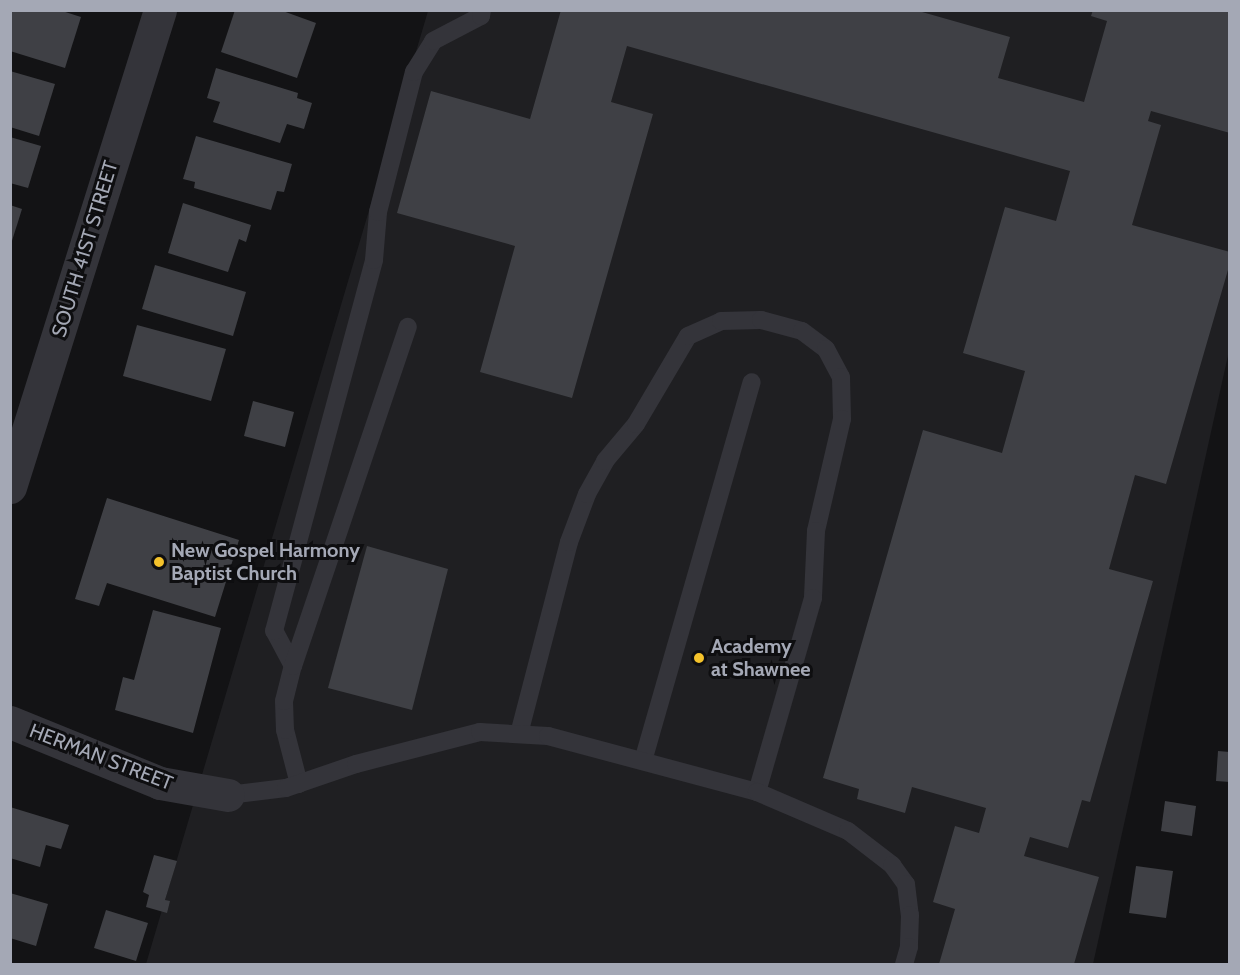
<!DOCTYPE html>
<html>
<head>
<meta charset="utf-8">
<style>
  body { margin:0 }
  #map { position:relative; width:1240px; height:975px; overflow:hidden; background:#131315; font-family:Cabin,sans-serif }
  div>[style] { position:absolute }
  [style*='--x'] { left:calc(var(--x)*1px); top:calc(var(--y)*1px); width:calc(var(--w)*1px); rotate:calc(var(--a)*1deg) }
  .built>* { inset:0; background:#1f1f22 }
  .building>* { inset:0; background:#3f4045 }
  .service>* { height:18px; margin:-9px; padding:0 9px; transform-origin:9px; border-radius:9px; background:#34343a }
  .minor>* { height:33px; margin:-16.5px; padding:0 16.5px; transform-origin:16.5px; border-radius:16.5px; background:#34343a }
  .dots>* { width:16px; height:16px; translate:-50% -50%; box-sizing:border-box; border:3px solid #0e0e10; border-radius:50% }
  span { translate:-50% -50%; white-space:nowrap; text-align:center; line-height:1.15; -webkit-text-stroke:6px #0e0e10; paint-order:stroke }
  .street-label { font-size:20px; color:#a4a8b5 }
  .poi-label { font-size:20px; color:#a4a8b5; font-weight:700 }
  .left { translate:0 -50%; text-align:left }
  .frame { position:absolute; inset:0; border:12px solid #a4a8b5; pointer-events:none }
</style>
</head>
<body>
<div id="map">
  <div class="built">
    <div style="clip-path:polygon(428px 11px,1229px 11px,1229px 351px,1093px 964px,146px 964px)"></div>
  </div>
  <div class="building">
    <div style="clip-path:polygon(10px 10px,59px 10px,81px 17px,65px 68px,10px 51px)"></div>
    <div style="clip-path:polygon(235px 10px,280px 10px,316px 23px,297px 78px,221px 52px)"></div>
    <div style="clip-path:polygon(561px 10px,915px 10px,1010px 37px,998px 78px,1084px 102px,1107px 21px,1091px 16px,1093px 10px,1230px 10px,1230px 133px,1151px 111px,1148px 121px,1161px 125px,1132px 225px,1230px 252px,1230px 263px,1166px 484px,1135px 475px,1109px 569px,1153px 581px,1090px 802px,1082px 800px,1068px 848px,1030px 837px,1024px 856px,1099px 877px,1074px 964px,939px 964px,955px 909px,933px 902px,955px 826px,979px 833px,986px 808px,912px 787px,905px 813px,857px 799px,859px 789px,823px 778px,923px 430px,1002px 453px,1025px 371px,963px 353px,1005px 207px,1056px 221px,1070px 171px,627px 46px,611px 102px,653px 114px,572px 398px,480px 372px,515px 246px,397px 213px,431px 91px,530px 119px)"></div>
    <div style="clip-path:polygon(216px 68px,298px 93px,297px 98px,312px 103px,304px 129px,287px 124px,280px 143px,213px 122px,220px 102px,207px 98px)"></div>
    <div style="clip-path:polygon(10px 71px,55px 84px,39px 136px,10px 127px)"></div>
    <div style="clip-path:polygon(196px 136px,292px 164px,284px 192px,277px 191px,271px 210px,194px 188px,195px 182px,183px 179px)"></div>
    <div style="clip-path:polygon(10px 137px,41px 146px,28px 188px,10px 183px)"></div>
    <div style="clip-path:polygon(183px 203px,251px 225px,246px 242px,239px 239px,228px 272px,168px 253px)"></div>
    <div style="clip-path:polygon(10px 205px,22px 209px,11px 244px,10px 244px)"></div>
    <div style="clip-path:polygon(155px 265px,246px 292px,233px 336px,142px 309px)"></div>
    <div style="clip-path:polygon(137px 325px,226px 349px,211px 401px,123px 376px)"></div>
    <div style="clip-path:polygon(253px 401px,294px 412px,285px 447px,244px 436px)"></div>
    <div style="clip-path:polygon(107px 498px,239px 540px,215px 617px,107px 583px,99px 606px,75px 599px)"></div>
    <div style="clip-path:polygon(367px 546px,448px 569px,412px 710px,328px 688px)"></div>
    <div style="clip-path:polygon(153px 610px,221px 628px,193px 733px,115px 710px,123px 677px,134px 680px)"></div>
    <div style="clip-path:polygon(1218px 751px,1230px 752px,1230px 782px,1216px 781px)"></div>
    <div style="clip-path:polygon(1165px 801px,1196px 806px,1192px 836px,1161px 831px)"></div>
    <div style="clip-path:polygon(10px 807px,69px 825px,61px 849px,46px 845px,40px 867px,10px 858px)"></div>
    <div style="clip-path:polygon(154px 855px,177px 861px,165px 900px,170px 901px,167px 913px,146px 907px,149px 895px,143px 892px)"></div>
    <div style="clip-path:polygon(1136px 866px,1173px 871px,1166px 918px,1129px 913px)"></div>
    <div style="clip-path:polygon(10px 893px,48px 904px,36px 946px,10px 938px)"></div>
    <div style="clip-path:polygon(106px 910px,148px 923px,136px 961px,94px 948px)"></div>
  </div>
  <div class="service">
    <div style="--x:293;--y:666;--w:40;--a:-118"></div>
    <div style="--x:274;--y:631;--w:384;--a:-74.9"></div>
    <div style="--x:374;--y:260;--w:48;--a:-85.2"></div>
    <div style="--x:378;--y:212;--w:145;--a:-75.6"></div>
    <div style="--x:414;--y:72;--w:36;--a:-58"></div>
    <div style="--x:433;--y:41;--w:54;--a:-27.5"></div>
    <div style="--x:481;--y:16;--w:6;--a:-81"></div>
    <div style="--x:519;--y:734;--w:198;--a:-75.4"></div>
    <div style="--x:569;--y:542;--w:51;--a:-69.4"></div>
    <div style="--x:587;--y:494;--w:38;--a:-61"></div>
    <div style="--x:605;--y:461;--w:48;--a:-50"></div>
    <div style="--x:636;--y:424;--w:102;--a:-59.4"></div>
    <div style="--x:688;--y:336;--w:36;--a:-24"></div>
    <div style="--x:721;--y:321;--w:40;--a:-1.4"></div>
    <div style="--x:761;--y:320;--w:42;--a:15"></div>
    <div style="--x:802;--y:331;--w:30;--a:37"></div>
    <div style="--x:826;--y:349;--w:32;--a:62"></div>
    <div style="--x:841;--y:377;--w:42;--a:88.6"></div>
    <div style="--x:842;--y:419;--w:115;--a:103.1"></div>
    <div style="--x:816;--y:531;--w:67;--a:92.6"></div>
    <div style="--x:813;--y:598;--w:202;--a:106.1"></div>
    <div style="--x:643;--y:761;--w:394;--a:-74"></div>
    <div style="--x:299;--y:784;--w:56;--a:-104.5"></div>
    <div style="--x:285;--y:730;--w:29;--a:-92"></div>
    <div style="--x:284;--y:701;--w:36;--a:-76"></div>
    <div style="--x:293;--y:666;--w:358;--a:-71.3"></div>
    <div style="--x:228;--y:795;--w:58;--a:-6.9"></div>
    <div style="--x:286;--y:788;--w:74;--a:-18.9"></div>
    <div style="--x:356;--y:764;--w:128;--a:-14.5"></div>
    <div style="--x:480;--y:732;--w:68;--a:3.4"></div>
    <div style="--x:548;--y:736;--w:216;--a:15"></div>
    <div style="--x:757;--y:792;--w:99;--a:23.2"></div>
    <div style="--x:848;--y:831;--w:56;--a:37.7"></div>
    <div style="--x:892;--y:865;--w:24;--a:54"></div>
    <div style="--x:906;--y:884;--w:31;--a:83"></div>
    <div style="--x:910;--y:915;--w:32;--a:92"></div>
    <div style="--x:909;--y:947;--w:18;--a:106"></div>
  </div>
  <div class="minor">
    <div style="--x:10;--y:487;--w:500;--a:-72.54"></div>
    <div style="--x:10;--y:722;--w:162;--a:22.1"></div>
    <div style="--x:160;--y:783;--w:69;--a:10"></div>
  </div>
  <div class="dots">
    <div style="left:159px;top:562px;background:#f4c22b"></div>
    <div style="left:699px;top:658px;background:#f4c22b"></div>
  </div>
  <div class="street-label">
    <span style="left:85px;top:249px;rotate:-73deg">SOUTH 41ST STREET</span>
    <span style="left:101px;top:757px;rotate:21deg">HERMAN STREET</span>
  </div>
  <div class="poi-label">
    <span class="left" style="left:171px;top:562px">New Gospel Harmony<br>Baptist Church</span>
    <span class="left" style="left:711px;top:658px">Academy<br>at Shawnee</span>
  </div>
  <div class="frame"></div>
</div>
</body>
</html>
